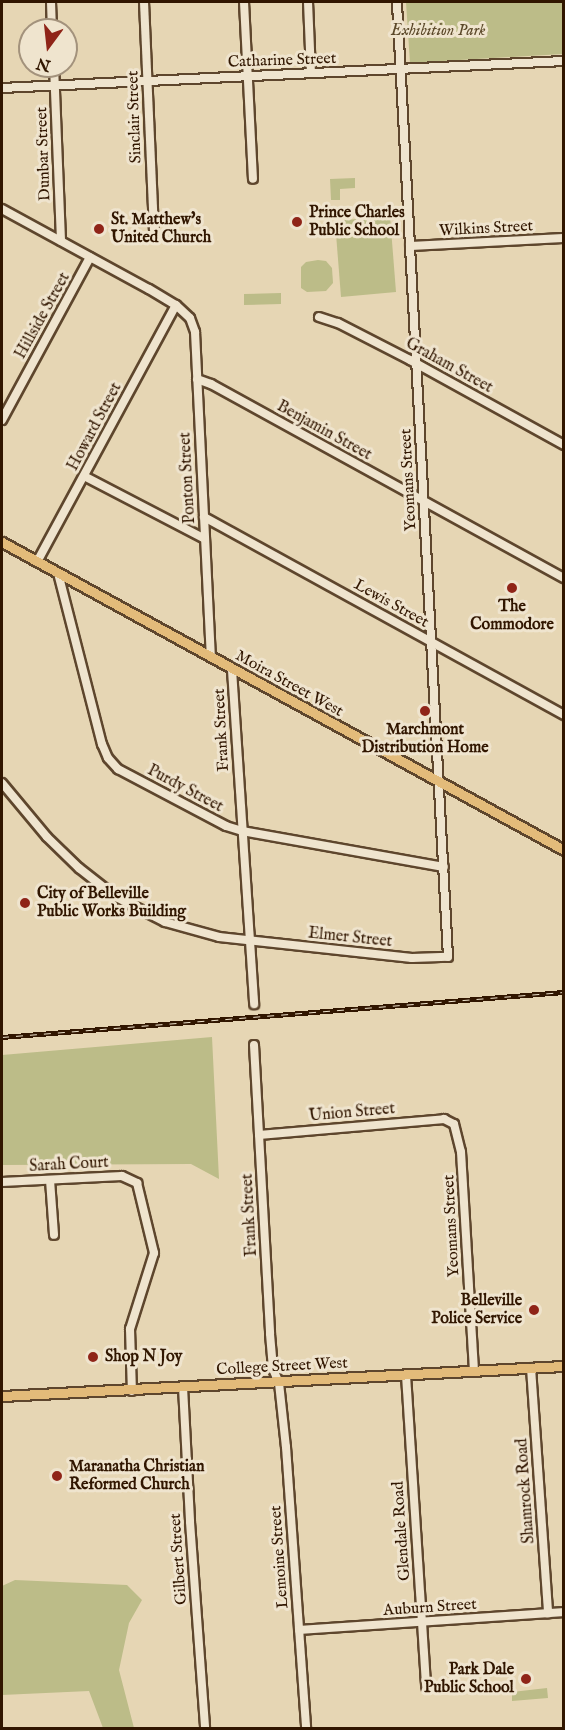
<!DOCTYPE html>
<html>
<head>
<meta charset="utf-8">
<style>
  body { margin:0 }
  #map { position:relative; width:565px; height:1730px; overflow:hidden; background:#e6d6b4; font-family:"IM FELL English",serif }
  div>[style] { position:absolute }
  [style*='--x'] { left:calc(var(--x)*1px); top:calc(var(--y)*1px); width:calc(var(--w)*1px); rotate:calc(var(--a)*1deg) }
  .green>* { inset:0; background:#bcbc88 }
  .roads { filter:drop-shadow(2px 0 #5e462d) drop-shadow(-2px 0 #5e462d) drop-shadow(0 2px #5e462d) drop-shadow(0 -2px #5e462d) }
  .minor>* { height:8px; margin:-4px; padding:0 4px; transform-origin:4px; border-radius:4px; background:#efe4ce }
  .major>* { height:9px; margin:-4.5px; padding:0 4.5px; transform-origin:4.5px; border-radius:4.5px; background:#e3bb7a }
  .rail>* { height:4.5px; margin-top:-2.25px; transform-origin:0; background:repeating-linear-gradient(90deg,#efe4ce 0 7px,#311600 0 14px); box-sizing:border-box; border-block:2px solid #311600 }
  .dots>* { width:16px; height:16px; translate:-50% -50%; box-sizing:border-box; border:3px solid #efe4ce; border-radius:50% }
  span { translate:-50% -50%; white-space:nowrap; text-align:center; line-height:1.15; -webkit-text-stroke:6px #efe4ce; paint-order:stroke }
  .park-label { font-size:16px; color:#5b4829; font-style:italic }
  .street-label { font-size:16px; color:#311600 }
  .poi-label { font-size:16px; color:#311600; font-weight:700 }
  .left { translate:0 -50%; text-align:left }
  .right { translate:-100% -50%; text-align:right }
  .frame { position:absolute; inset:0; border:3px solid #311600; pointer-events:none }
  .north { position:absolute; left:18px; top:18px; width:60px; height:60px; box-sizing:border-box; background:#efe4ce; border:2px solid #a3927c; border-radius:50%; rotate:195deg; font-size:16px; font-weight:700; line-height:24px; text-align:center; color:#311600 }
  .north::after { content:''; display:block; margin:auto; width:21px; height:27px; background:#8f2418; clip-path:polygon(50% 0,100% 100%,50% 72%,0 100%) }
</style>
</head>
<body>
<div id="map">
  <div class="green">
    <div style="clip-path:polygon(406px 2px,563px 2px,563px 54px,410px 63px)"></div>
    <div style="clip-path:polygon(355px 178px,355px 188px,340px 189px,340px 200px,331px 200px,330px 179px)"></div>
    <div style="clip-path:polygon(390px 216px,396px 292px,341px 297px,335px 221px)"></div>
    <div style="clip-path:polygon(318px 260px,326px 261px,332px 268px,333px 283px,326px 291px,307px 292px,301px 288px,301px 267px,306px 262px)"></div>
    <div style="clip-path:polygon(281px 293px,281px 304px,244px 305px,244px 294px)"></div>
    <div style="clip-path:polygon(212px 1037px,219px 1179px,191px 1164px,2px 1165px,2px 1055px)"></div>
    <div style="clip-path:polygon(15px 1580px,127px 1585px,142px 1600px,129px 1623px,119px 1670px,134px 1728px,103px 1728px,89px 1691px,2px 1695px,2px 1586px)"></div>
    <div style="clip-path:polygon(547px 1688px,548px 1698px,512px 1701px,512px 1692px)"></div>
  </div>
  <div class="roads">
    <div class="minor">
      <div style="--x:51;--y:2;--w:28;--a:88"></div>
      <div style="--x:144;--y:2;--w:228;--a:87.5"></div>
      <div style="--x:244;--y:2;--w:177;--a:87.1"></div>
      <div style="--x:308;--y:2;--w:71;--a:87.6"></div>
      <div style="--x:54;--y:66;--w:175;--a:87.7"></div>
      <div style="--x:2;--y:88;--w:563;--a:-2.75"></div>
      <div style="--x:2;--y:209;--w:167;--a:28.6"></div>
      <div style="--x:149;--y:289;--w:31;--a:31"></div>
      <div style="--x:176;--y:305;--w:19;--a:43"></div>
      <div style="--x:190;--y:318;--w:15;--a:70"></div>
      <div style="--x:195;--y:332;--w:325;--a:87.2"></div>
      <div style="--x:410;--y:246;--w:154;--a:-3"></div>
      <div style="--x:319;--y:317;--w:20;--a:18"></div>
      <div style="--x:338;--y:323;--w:81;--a:27.2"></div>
      <div style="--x:410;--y:360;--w:176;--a:28.9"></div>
      <div style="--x:197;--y:379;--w:15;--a:20"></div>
      <div style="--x:211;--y:384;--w:403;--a:28.8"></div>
      <div style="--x:2;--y:420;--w:185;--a:-61.6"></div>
      <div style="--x:84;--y:476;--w:136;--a:27.5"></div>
      <div style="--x:204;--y:517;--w:411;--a:28.8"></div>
      <div style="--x:37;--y:562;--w:292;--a:-61.6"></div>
      <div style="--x:58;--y:573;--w:177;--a:75.6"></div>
      <div style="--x:102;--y:744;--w:15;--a:67"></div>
      <div style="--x:108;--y:758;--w:15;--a:48"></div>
      <div style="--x:118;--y:769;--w:122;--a:27.8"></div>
      <div style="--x:226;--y:826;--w:17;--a:17"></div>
      <div style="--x:242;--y:831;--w:205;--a:10.1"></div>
      <div style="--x:232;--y:670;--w:335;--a:86.2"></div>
      <div style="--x:2;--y:783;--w:70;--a:50.2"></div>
      <div style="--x:47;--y:837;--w:45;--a:44.1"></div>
      <div style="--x:79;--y:868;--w:47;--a:38.1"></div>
      <div style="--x:116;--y:897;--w:55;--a:27"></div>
      <div style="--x:165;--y:922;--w:56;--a:15.5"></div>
      <div style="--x:219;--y:937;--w:194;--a:6.2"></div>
      <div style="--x:412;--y:958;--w:36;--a:-2"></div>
      <div style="--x:448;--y:957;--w:956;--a:-93.06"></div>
      <div style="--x:254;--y:1045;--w:289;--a:86.8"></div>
      <div style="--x:270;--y:1334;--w:35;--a:85"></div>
      <div style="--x:273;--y:1369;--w:15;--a:67"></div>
      <div style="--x:279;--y:1383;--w:64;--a:83.8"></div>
      <div style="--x:286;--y:1447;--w:282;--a:85.9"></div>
      <div style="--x:259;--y:1135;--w:186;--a:-4.9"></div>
      <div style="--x:444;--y:1119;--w:11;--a:27"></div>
      <div style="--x:454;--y:1124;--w:29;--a:76"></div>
      <div style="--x:461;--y:1152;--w:220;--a:86.6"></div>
      <div style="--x:50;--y:1180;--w:55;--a:85.8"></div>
      <div style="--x:2;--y:1182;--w:120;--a:-2.9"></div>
      <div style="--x:122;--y:1176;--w:17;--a:25"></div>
      <div style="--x:137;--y:1183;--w:72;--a:76.3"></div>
      <div style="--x:154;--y:1253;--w:80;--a:107.5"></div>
      <div style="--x:130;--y:1329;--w:62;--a:88.2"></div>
      <div style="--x:531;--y:1368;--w:246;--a:86"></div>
      <div style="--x:406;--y:1375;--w:312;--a:86.3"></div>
      <div style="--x:183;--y:1387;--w:135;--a:87"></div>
      <div style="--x:190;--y:1522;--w:207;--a:85.8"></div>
      <div style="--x:299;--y:1630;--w:266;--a:-3.9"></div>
    </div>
    <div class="major">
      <div style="--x:2;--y:542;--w:641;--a:28.72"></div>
      <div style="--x:2;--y:1396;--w:563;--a:-3.06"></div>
    </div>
  </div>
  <div class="rail">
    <div style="--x:2;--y:1037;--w:564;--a:-4.58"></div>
  </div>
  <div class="dots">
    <div style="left:297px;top:222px;background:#8f2418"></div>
    <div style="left:99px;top:229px;background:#8f2418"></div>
    <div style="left:512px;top:588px;background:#8f2418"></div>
    <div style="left:425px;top:711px;background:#8f2418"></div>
    <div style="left:25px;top:903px;background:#8f2418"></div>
    <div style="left:534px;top:1310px;background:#8f2418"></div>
    <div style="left:93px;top:1357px;background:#8f2418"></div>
    <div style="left:57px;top:1476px;background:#8f2418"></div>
    <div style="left:526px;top:1679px;background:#8f2418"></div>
  </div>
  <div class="park-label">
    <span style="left:438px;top:31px">Exhibition Park</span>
  </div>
  <div class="street-label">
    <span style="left:282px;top:61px;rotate:-2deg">Catharine Street</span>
    <span style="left:135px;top:117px;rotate:-92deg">Sinclair Street</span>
    <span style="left:44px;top:154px;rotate:-92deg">Dunbar Street</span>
    <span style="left:486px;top:229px;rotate:-3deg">Wilkins Street</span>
    <span style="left:43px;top:316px;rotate:-61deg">Hillside Street</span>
    <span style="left:449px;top:366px;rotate:29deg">Graham Street</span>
    <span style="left:95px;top:427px;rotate:-62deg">Howard Street</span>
    <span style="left:324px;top:431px;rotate:29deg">Benjamin Street</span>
    <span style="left:188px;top:478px;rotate:-93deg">Ponton Street</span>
    <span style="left:409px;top:480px;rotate:-93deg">Yeomans Street</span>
    <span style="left:391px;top:604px;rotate:29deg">Lewis Street</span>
    <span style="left:289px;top:684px;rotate:29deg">Moira Street West</span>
    <span style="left:222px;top:730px;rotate:-93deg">Frank Street</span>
    <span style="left:185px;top:789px;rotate:28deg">Purdy Street</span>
    <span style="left:350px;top:938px;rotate:6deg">Elmer Street</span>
    <span style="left:352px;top:1113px;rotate:-5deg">Union Street</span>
    <span style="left:69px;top:1165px;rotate:-3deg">Sarah Court</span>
    <span style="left:250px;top:1215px;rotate:-93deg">Frank Street</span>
    <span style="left:452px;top:1226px;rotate:-93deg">Yeomans Street</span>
    <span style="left:282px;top:1367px;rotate:-3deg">College Street West</span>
    <span style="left:526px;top:1491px;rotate:-94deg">Shamrock Road</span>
    <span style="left:402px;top:1531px;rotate:-94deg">Glendale Road</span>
    <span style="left:280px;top:1557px;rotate:-94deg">Lemoine Street</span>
    <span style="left:179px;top:1559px;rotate:-94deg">Gilbert Street</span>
    <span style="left:430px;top:1608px;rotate:-4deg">Auburn Street</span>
  </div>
  <div class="poi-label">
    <span class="left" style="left:309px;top:222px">Prince Charles<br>Public School</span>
    <span class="left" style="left:111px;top:229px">St. Matthew's<br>United Church</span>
    <span style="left:512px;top:616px">The<br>Commodore</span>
    <span style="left:425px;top:739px">Marchmont<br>Distribution Home</span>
    <span class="left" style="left:37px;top:903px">City of Belleville<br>Public Works Building</span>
    <span class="right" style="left:522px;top:1310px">Belleville<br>Police Service</span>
    <span class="left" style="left:105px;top:1357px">Shop N Joy</span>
    <span class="left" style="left:69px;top:1476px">Maranatha Christian<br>Reformed Church</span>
    <span class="right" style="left:514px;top:1679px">Park Dale<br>Public School</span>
  </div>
  <div class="frame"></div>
  <div class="north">N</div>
</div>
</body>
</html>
